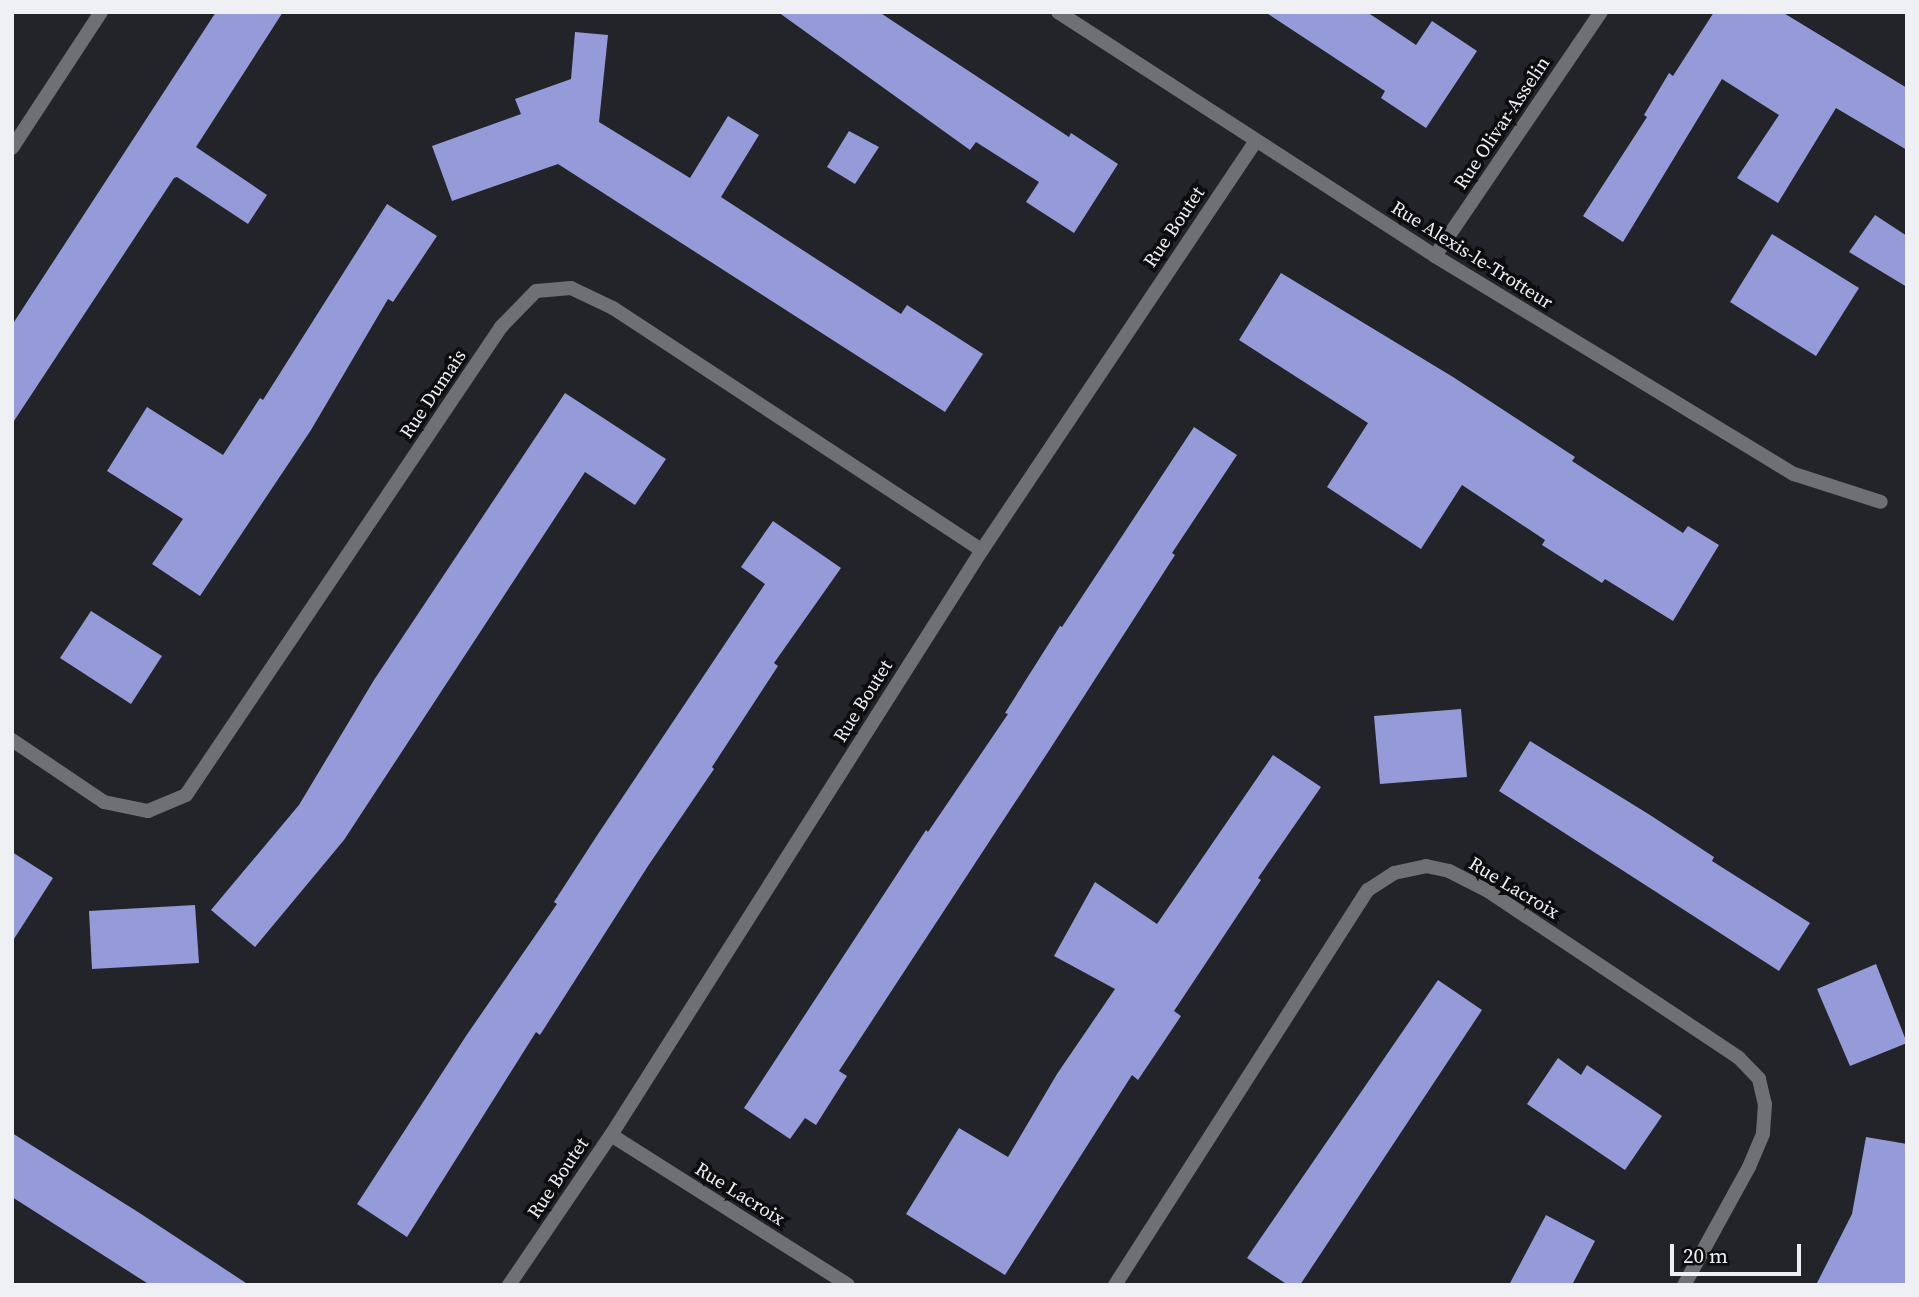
<!DOCTYPE html>
<html>
<head>
<meta charset="utf-8">
<style>
  body { margin:0 }
  #map { position:relative; width:1919px; height:1297px; overflow:hidden; background:#232429; font-family:"Source Serif 4",serif }
  div>[style] { position:absolute }
  [style*='--x'] { left:calc(var(--x)*1px); top:calc(var(--y)*1px); width:calc(var(--w)*1px); rotate:calc(var(--a)*1deg) }
  .building>* { inset:0; background:#959bd8 }
  .street>* { height:14px; margin:-7px; padding:0 7px; transform-origin:7px; border-radius:7px; background:#6f7073 }
  span { translate:-50% -50%; white-space:nowrap; text-align:center; line-height:1.15; -webkit-text-stroke:7px #0d0d0f; paint-order:stroke }
  .street-label { font-size:19px; color:#eff0f4 }
  .frame { position:absolute; inset:0; border:14px solid #eff0f4; pointer-events:none }
  .scale { position:absolute; left:1670px; top:1244px; width:131px; height:32px; box-sizing:border-box; border:4px solid #eff0f4; border-top:0; padding-left:9px; font-size:21px; line-height:24px; white-space:nowrap; color:#eff0f4; -webkit-text-stroke:5px #0d0d0f; paint-order:stroke }
</style>
</head>
<body>
<div id="map">
  <div class="building">
    <div style="clip-path:polygon(216px 12px,283px 12px,196px 147px,267px 195px,248px 224px,177px 177px,174px 178px,12px 424px,12px 325px)"></div>
    <div style="clip-path:polygon(778px 12px,879px 12px,1069px 137px,1071px 133px,1118px 164px,1074px 233px,1026px 202px,1039px 182px,976px 142px,970px 150px)"></div>
    <div style="clip-path:polygon(1265px 12px,1367px 12px,1416px 45px,1432px 21px,1477px 51px,1426px 128px,1381px 98px,1385px 91px)"></div>
    <div style="clip-path:polygon(1714px 12px,1782px 12px,1907px 88px,1907px 150px,1836px 108px,1778px 203px,1737px 178px,1779px 115px,1722px 79px,1623px 242px,1583px 216px,1647px 117px,1644px 115px,1669px 73px,1673px 76px)"></div>
    <div style="clip-path:polygon(575px 32px,608px 35px,599px 122px,690px 178px,728px 116px,759px 135px,721px 197px,901px 314px,907px 305px,983px 354px,945px 412px,558px 164px,452px 201px,432px 146px,521px 114px,515px 99px,571px 79px)"></div>
    <div style="clip-path:polygon(849px 131px,879px 147px,855px 184px,827px 167px)"></div>
    <div style="clip-path:polygon(387px 204px,437px 236px,393px 302px,388px 299px,311px 430px,200px 596px,152px 564px,183px 519px,107px 471px,147px 407px,223px 455px,260px 398px,263px 400px)"></div>
    <div style="clip-path:polygon(1875px 215px,1907px 236px,1907px 287px,1849px 252px)"></div>
    <div style="clip-path:polygon(1772px 234px,1859px 288px,1816px 356px,1730px 302px)"></div>
    <div style="clip-path:polygon(1281px 273px,1453px 377px,1575px 457px,1572px 461px,1683px 533px,1688px 526px,1719px 545px,1673px 621px,1605px 579px,1602px 583px,1542px 545px,1545px 540px,1462px 485px,1421px 549px,1327px 487px,1368px 423px,1239px 340px)"></div>
    <div style="clip-path:polygon(565px 393px,666px 459px,635px 505px,585px 472px,344px 840px,255px 947px,211px 910px,299px 805px,374px 680px)"></div>
    <div style="clip-path:polygon(1194px 427px,1237px 455px,1172px 553px,1175px 555px,1050px 749px,839px 1071px,847px 1076px,816px 1125px,805px 1118px,790px 1139px,744px 1108px,926px 830px,928px 832px,1008px 714px,1005px 713px,1060px 626px,1062px 627px)"></div>
    <div style="clip-path:polygon(773px 521px,841px 568px,774px 663px,778px 666px,712px 767px,714px 769px,648px 866px,540px 1035px,536px 1032px,407px 1237px,357px 1204px,466px 1036px,557px 904px,554px 902px,598px 834px,765px 584px,741px 567px)"></div>
    <div style="clip-path:polygon(91px 611px,162px 656px,131px 704px,60px 658px)"></div>
    <div style="clip-path:polygon(1461px 709px,1467px 777px,1380px 784px,1374px 716px)"></div>
    <div style="clip-path:polygon(1530px 741px,1650px 815px,1714px 857px,1712px 861px,1810px 923px,1779px 971px,1499px 791px)"></div>
    <div style="clip-path:polygon(1273px 755px,1321px 787px,1258px 878px,1261px 880px,1174px 1011px,1181px 1016px,1138px 1080px,1132px 1075px,1005px 1275px,906px 1214px,959px 1128px,1008px 1157px,1057px 1074px,1115px 989px,1054px 956px,1095px 882px,1157px 924px)"></div>
    <div style="clip-path:polygon(12px 852px,53px 878px,12px 942px)"></div>
    <div style="clip-path:polygon(195px 905px,199px 963px,92px 969px,89px 911px)"></div>
    <div style="clip-path:polygon(1876px 964px,1907px 1043px,1850px 1066px,1817px 989px)"></div>
    <div style="clip-path:polygon(1438px 980px,1482px 1010px,1300px 1285px,1288px 1285px,1247px 1258px)"></div>
    <div style="clip-path:polygon(1558px 1058px,1581px 1075px,1587px 1065px,1662px 1116px,1625px 1170px,1527px 1104px)"></div>
    <div style="clip-path:polygon(12px 1133px,138px 1212px,249px 1285px,150px 1285px,12px 1197px)"></div>
    <div style="clip-path:polygon(1866px 1137px,1907px 1144px,1907px 1285px,1816px 1285px,1852px 1214px)"></div>
    <div style="clip-path:polygon(1546px 1215px,1595px 1241px,1572px 1285px,1509px 1285px)"></div>
  </div>
  <div class="street">
    <div style="--x:1058;--y:12;--w:449;--a:32.9"></div>
    <div style="--x:1435;--y:256;--w:420;--a:31.3"></div>
    <div style="--x:1794;--y:474;--w:91;--a:17.8"></div>
    <div style="--x:12;--y:148;--w:163;--a:-56.8"></div>
    <div style="--x:1435;--y:256;--w:295;--a:-55.8"></div>
    <div style="--x:12;--y:740;--w:111;--a:34"></div>
    <div style="--x:104;--y:802;--w:45;--a:11.6"></div>
    <div style="--x:148;--y:811;--w:41;--a:-22.8"></div>
    <div style="--x:186;--y:795;--w:564;--a:-56.06"></div>
    <div style="--x:501;--y:327;--w:50;--a:-45.8"></div>
    <div style="--x:536;--y:291;--w:35;--a:-5"></div>
    <div style="--x:571;--y:288;--w:47;--a:25.5"></div>
    <div style="--x:613;--y:308;--w:441;--a:33.3"></div>
    <div style="--x:611;--y:1135;--w:280;--a:32.3"></div>
    <div style="--x:509;--y:1285;--w:181;--a:-55.8"></div>
    <div style="--x:611;--y:1135;--w:693;--a:-57.62"></div>
    <div style="--x:982;--y:550;--w:491;--a:-56.2"></div>
    <div style="--x:1115;--y:1285;--w:469;--a:-57.4"></div>
    <div style="--x:1368;--y:890;--w:31;--a:-33"></div>
    <div style="--x:1394;--y:873;--w:33;--a:-12"></div>
    <div style="--x:1426;--y:866;--w:24;--a:12"></div>
    <div style="--x:1449;--y:871;--w:44;--a:27.1"></div>
    <div style="--x:1488;--y:891;--w:301;--a:33.6"></div>
    <div style="--x:1739;--y:1058;--w:29;--a:46"></div>
    <div style="--x:1759;--y:1079;--w:26;--a:77"></div>
    <div style="--x:1765;--y:1104;--w:30;--a:94"></div>
    <div style="--x:1763;--y:1134;--w:36;--a:113"></div>
    <div style="--x:1749;--y:1167;--w:135;--a:118.8"></div>
  </div>
  <div class="street-label">
    <span style="left:1502px;top:123px;rotate:-56deg">Rue Olivar-Asselin</span>
    <span style="left:1174px;top:227px;rotate:-56deg">Rue Boutet</span>
    <span style="left:1472px;top:255px;rotate:32deg">Rue Alexis-le-Trotteur</span>
    <span style="left:433px;top:394px;rotate:-56deg">Rue Dumais</span>
    <span style="left:863px;top:701px;rotate:-58deg">Rue Boutet</span>
    <span style="left:1514px;top:888px;rotate:31deg">Rue Lacroix</span>
    <span style="left:558px;top:1178px;rotate:-56deg">Rue Boutet</span>
    <span style="left:740px;top:1194px;rotate:32deg">Rue Lacroix</span>
  </div>
  <div class="frame"></div>
  <div class="scale">20 m</div>
</div>
</body>
</html>
